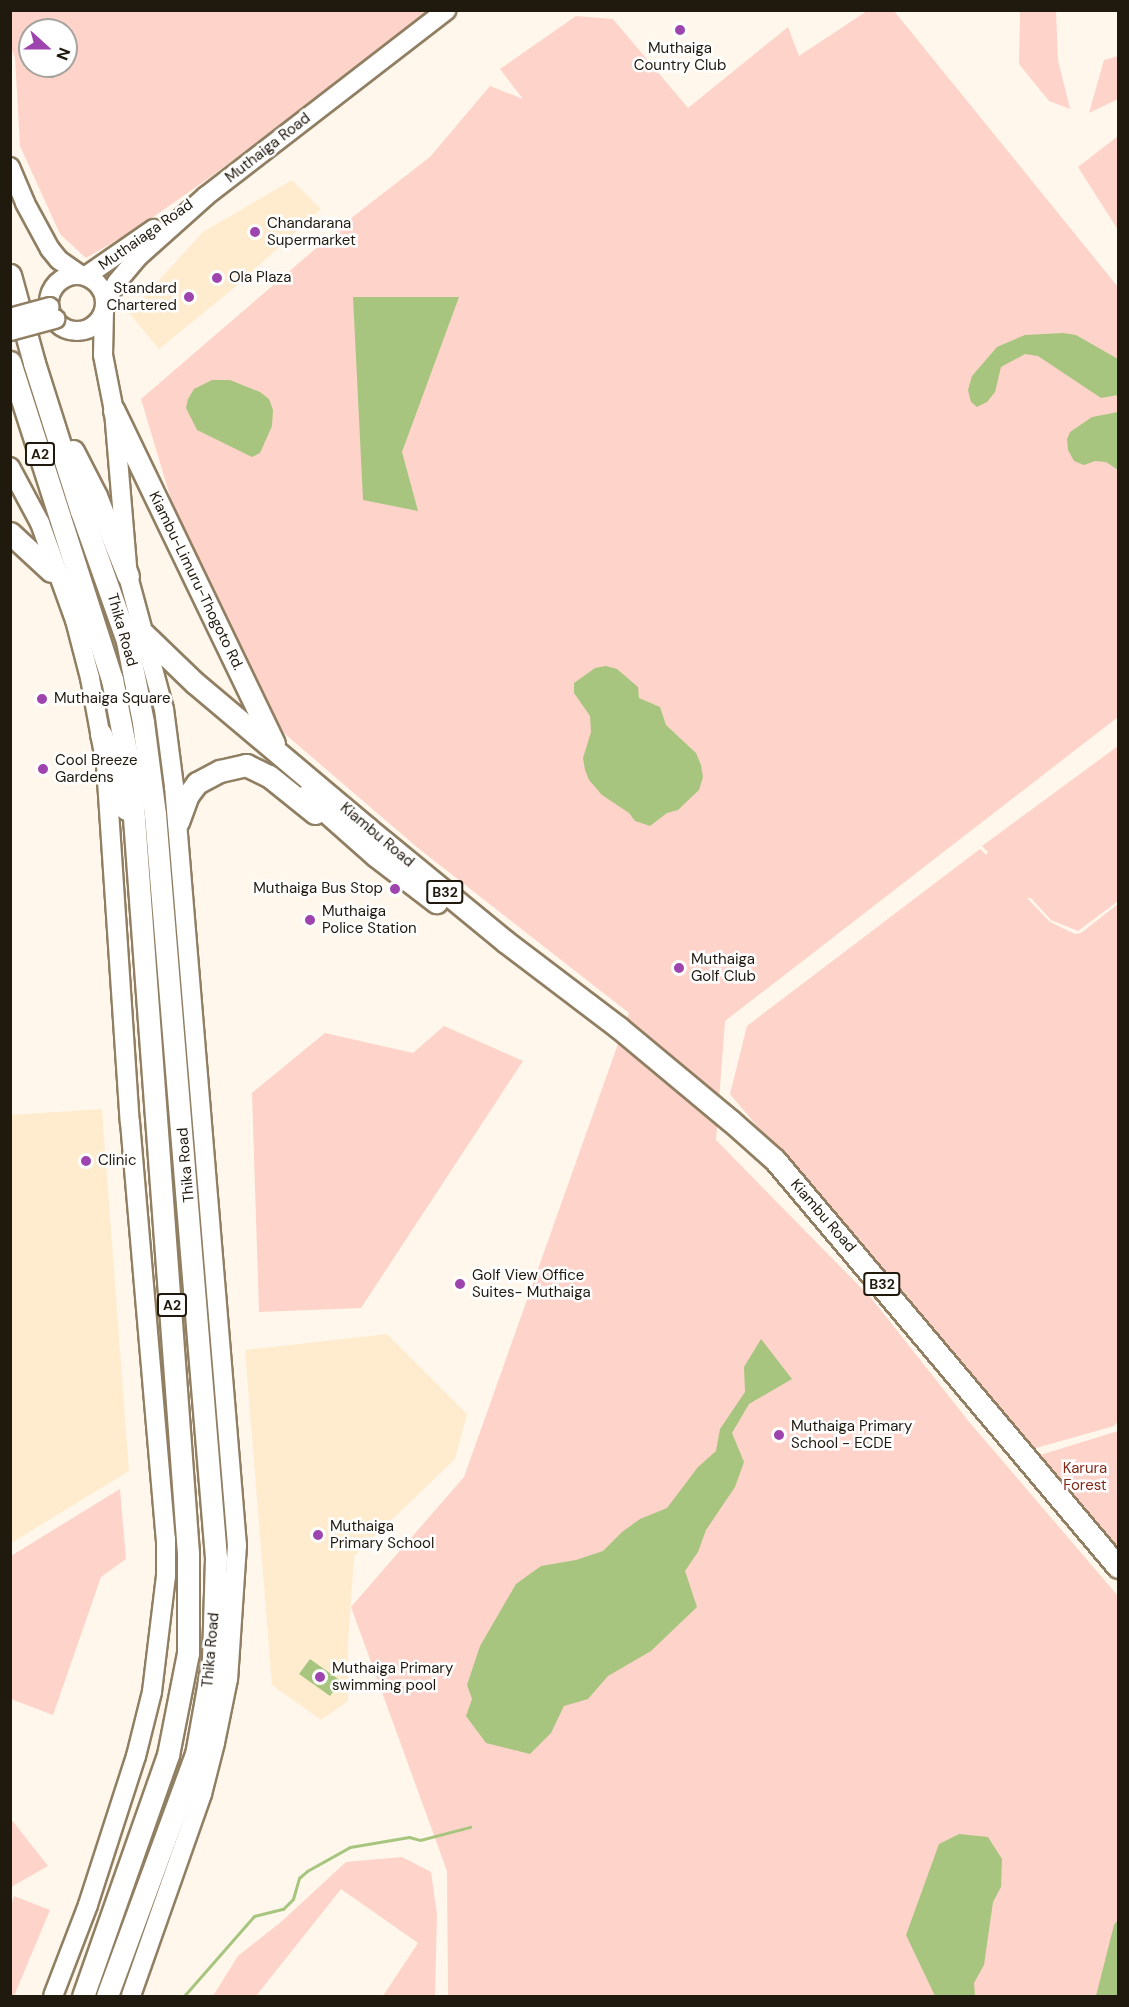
<!DOCTYPE html>
<html>
<head>
<meta charset="utf-8">
<style>
  body { margin:0 }
  #map { position:relative; width:1129px; height:2007px; overflow:hidden; background:#fff7eb; font-family:"DM Sans",sans-serif }
  div>[style] { position:absolute }
  [style*='--x'] { left:calc(var(--x)*1px); top:calc(var(--y)*1px); width:calc(var(--w)*1px); rotate:calc(var(--a)*1deg) }
  .built>* { inset:0; background:#ffecce }
  .green>* { inset:0; background:#fed3ca }
  .water>* { inset:0; background:#a7c57f }
  .stream>* { height:3px; margin:-1.5px; padding:0 1.5px; transform-origin:1.5px; border-radius:1.5px; background:#a7c57f }
  .roads { filter:drop-shadow(2px 0 #907f63) drop-shadow(-2px 0 #907f63) drop-shadow(0 2px #907f63) drop-shadow(0 -2px #907f63) }
  .major>* { height:18px; margin:-9px; padding:0 9px; transform-origin:9px; border-radius:9px; background:#fff }
  .major>.ring { margin:-9px; padding:0; box-sizing:content-box; background:none; border:18px solid #fff; border-radius:50% }
  .highway>* { height:21px; margin:-10.5px; padding:0 10.5px; transform-origin:10.5px; border-radius:10.5px; background:#fff }
  .bridges { filter:drop-shadow(2px 0 #907f63) drop-shadow(-2px 0 #907f63) drop-shadow(0 2px #907f63) drop-shadow(0 -2px #907f63) }
  .major-bridge>* { height:18px; margin:-9px; padding:0 9px; transform-origin:9px; border-radius:9px; background:#fff }
  .dots>* { width:16px; height:16px; translate:-50% -50%; box-sizing:border-box; border:3px solid #fff; border-radius:50% }
  span { translate:-50% -50%; white-space:nowrap; text-align:center; line-height:1.15; -webkit-text-stroke:5px #fff; paint-order:stroke }
  .shield-label span { padding:2px 4px; background:#fff; border:2px solid; border-radius:4px; -webkit-text-stroke-width:0 }
  .shield-label { font-size:14px; color:#20190e; font-weight:700 }
  .poi-label { font-size:15px; color:#20190e }
  .left { translate:0 -50%; text-align:left }
  .right { translate:-100% -50%; text-align:right }
  .street-label { font-size:15px; color:#20190e }
  .park-label { font-size:15px; color:#842818 }
  .frame { position:absolute; inset:0; border:12px solid #20190e; pointer-events:none }
  .north { position:absolute; left:18px; top:18px; width:60px; height:60px; box-sizing:border-box; background:#fff; border:2px solid #a6a39f; border-radius:50%; rotate:111deg; font-size:16px; font-weight:700; line-height:24px; text-align:center; color:#20190e }
  .north::after { content:''; display:block; margin:auto; width:21px; height:27px; background:#9d44af; clip-path:polygon(50% 0,100% 100%,50% 72%,0 100%) }
</style>
</head>
<body>
<div id="map">
  <div class="built">
    <div style="clip-path:polygon(292px 180px,321px 209px,234px 288px,159px 349px,129px 313px,203px 232px)"></div>
    <div style="clip-path:polygon(102px 1109px,129px 1471px,11px 1543px,11px 1115px)"></div>
    <div style="clip-path:polygon(387px 1334px,467px 1414px,455px 1459px,354px 1556px,348px 1646px,348px 1701px,321px 1720px,272px 1685px,245px 1350px)"></div>
  </div>
  <div class="green">
    <div style="clip-path:polygon(evenodd,12px 11px,12px 10px,431px 11px,209px 178px,136px 229px,86px 258px,60px 234px,20px 146px,15px 58px,11px 48px,12px 11px,30px 30px,66px 30px,66px 66px,30px 66px,30px 30px)"></div>
    <div style="clip-path:polygon(867px 11px,894px 11px,1118px 287px,1118px 717px,725px 1021px,716px 1140px,872px 1299px,970px 1423px,1118px 1596px,1118px 1996px,448px 1996px,447px 1871px,351px 1607px,464px 1477px,629px 1013px,418px 848px,264px 716px,179px 526px,141px 399px,350px 219px,430px 157px,490px 86px,523px 99px,500px 69px,576px 16px,613px 19px,688px 108px,788px 27px,799px 56px)"></div>
    <div style="clip-path:polygon(1020px 11px,1056px 11px,1058px 60px,1070px 109px,1049px 101px,1019px 64px)"></div>
    <div style="clip-path:polygon(1118px 56px,1118px 99px,1089px 113px,1104px 60px)"></div>
    <div style="clip-path:polygon(1118px 136px,1118px 135px,1118px 230px,1078px 167px)"></div>
    <div style="clip-path:polygon(1118px 746px,1118px 901px,1078px 931px,1051px 920px,1031px 898px,1027px 898px,1050px 922px,1075px 934px,1081px 933px,1118px 904px,1118px 1421px,1114px 1426px,1029px 1450px,730px 1094px,747px 1026px,980px 849px,986px 855px,988px 852px,982px 846px)"></div>
    <div style="clip-path:polygon(444px 1026px,523px 1061px,361px 1308px,259px 1312px,252px 1093px,325px 1033px,413px 1053px)"></div>
    <div style="clip-path:polygon(1118px 1431px,1118px 1567px,1024px 1460px)"></div>
    <div style="clip-path:polygon(120px 1489px,126px 1559px,101px 1577px,53px 1715px,11px 1699px,11px 1556px)"></div>
    <div style="clip-path:polygon(11px 1819px,48px 1866px,11px 1887px,10px 1887px)"></div>
    <div style="clip-path:polygon(402px 1857px,431px 1872px,437px 1914px,435px 1996px,383px 1996px,418px 1943px,341px 1889px,256px 1996px,213px 1996px,238px 1956px,281px 1922px,346px 1862px)"></div>
    <div style="clip-path:polygon(14px 1896px,50px 1910px,14px 1996px,11px 1996px,10px 1909px)"></div>
  </div>
  <div class="water">
    <div style="clip-path:polygon(353px 297px,459px 297px,402px 452px,418px 511px,363px 500px)"></div>
    <div style="clip-path:polygon(1063px 333px,1076px 335px,1118px 359px,1118px 395px,1101px 398px,1038px 356px,1025px 354px,1001px 367px,995px 392px,987px 402px,977px 407px,971px 402px,968px 390px,972px 376px,997px 347px,1025px 335px)"></div>
    <div style="clip-path:polygon(212px 380px,230px 380px,260px 392px,269px 399px,273px 410px,272px 426px,260px 453px,252px 457px,197px 430px,186px 408px,188px 399px,194px 389px)"></div>
    <div style="clip-path:polygon(1118px 412px,1118px 470px,1106px 462px,1095px 461px,1084px 465px,1074px 461px,1068px 450px,1067px 439px,1070px 432px,1092px 417px)"></div>
    <div style="clip-path:polygon(606px 666px,617px 669px,638px 687px,639px 698px,660px 707px,666px 725px,696px 753px,701px 765px,703px 777px,699px 790px,678px 810px,667px 813px,650px 826px,635px 821px,629px 813px,602px 795px,589px 780px,585px 770px,583px 758px,591px 732px,590px 716px,574px 693px,574px 683px,595px 668px)"></div>
    <div style="clip-path:polygon(761px 1339px,792px 1379px,749px 1404px,732px 1433px,744px 1462px,735px 1487px,706px 1530px,698px 1552px,685px 1571px,697px 1607px,651px 1651px,608px 1676px,588px 1699px,564px 1706px,551px 1733px,530px 1754px,486px 1743px,466px 1716px,472px 1699px,467px 1685px,480px 1646px,516px 1584px,541px 1566px,576px 1560px,603px 1551px,622px 1532px,640px 1519px,667px 1508px,698px 1467px,716px 1451px,720px 1429px,745px 1392px,744px 1367px)"></div>
    <div style="clip-path:polygon(310px 1659px,341px 1681px,330px 1696px,299px 1674px)"></div>
    <div style="clip-path:polygon(959px 1834px,988px 1837px,1002px 1859px,1001px 1887px,993px 1902px,984px 1965px,974px 1983px,975px 1996px,935px 1996px,906px 1935px,939px 1844px)"></div>
    <div style="clip-path:polygon(1118px 1920px,1118px 1996px,1096px 1996px,1114px 1925px)"></div>
  </div>
  <div class="stream">
    <div style="--x:184;--y:1996;--w:106;--a:-48.8"></div>
    <div style="--x:254;--y:1916;--w:30;--a:-14"></div>
    <div style="--x:283;--y:1909;--w:14;--a:-45"></div>
    <div style="--x:293;--y:1899;--w:22;--a:-74"></div>
    <div style="--x:299;--y:1878;--w:11;--a:-41"></div>
    <div style="--x:307;--y:1871;--w:49;--a:-29.2"></div>
    <div style="--x:350;--y:1847;--w:60;--a:-9.6"></div>
    <div style="--x:409;--y:1837;--w:11;--a:15"></div>
    <div style="--x:420;--y:1840;--w:52;--a:-14.6"></div>
  </div>
  <div class="roads">
    <div class="major">
      <div style="--x:10;--y:167;--w:39;--a:67"></div>
      <div style="--x:25;--y:203;--w:52;--a:61.5"></div>
      <div style="--x:50;--y:249;--w:14;--a:51"></div>
      <div style="--x:59;--y:260;--w:24;--a:35"></div>
      <div class="ring" style="left:49px;top:275px;width:38px;height:38px"></div>
      <div style="--x:86;--y:276;--w:83;--a:-34.7"></div>
      <div style="--x:105;--y:302;--w:23;--a:-59"></div>
      <div style="--x:117;--y:282;--w:34;--a:-50"></div>
      <div style="--x:139;--y:256;--w:90;--a:-41.8"></div>
      <div style="--x:206;--y:196;--w:304;--a:-37.7"></div>
      <div style="--x:104;--y:311;--w:44;--a:91.3"></div>
      <div style="--x:103;--y:355;--w:57;--a:78.9"></div>
      <div style="--x:114;--y:411;--w:166;--a:85.2"></div>
      <div style="--x:128;--y:576;--w:138;--a:74.9"></div>
      <div style="--x:164;--y:709;--w:78;--a:82.6"></div>
      <div style="--x:174;--y:786;--w:762;--a:85.26"></div>
      <div style="--x:237;--y:1545;--w:134;--a:93.8"></div>
      <div style="--x:228;--y:1679;--w:65;--a:101.5"></div>
      <div style="--x:215;--y:1743;--w:53;--a:104.3"></div>
      <div style="--x:202;--y:1794;--w:214;--a:109.4"></div>
      <div style="--x:10;--y:467;--w:64;--a:61.8"></div>
      <div style="--x:40;--y:523;--w:103;--a:70.2"></div>
      <div style="--x:75;--y:620;--w:60;--a:75.5"></div>
      <div style="--x:90;--y:678;--w:88;--a:79.6"></div>
      <div style="--x:106;--y:765;--w:358;--a:86.2"></div>
      <div style="--x:130;--y:1122;--w:419;--a:85.1"></div>
      <div style="--x:166;--y:1539;--w:37;--a:90"></div>
      <div style="--x:166;--y:1576;--w:117;--a:96.9"></div>
      <div style="--x:152;--y:1692;--w:66;--a:104"></div>
      <div style="--x:136;--y:1756;--w:157;--a:107.9"></div>
      <div style="--x:88;--y:1905;--w:97;--a:111"></div>
    </div>
    <div class="highway">
      <div style="--x:10;--y:275;--w:91;--a:74.7"></div>
      <div style="--x:34;--y:363;--w:155;--a:72.4"></div>
      <div style="--x:81;--y:511;--w:138;--a:70.5"></div>
      <div style="--x:127;--y:641;--w:83;--a:78.8"></div>
      <div style="--x:143;--y:722;--w:93;--a:82.6"></div>
      <div style="--x:155;--y:814;--w:746;--a:85.31"></div>
      <div style="--x:216;--y:1558;--w:101;--a:91.7"></div>
      <div style="--x:213;--y:1659;--w:97;--a:100.1"></div>
      <div style="--x:196;--y:1754;--w:258;--a:110.2"></div>
      <div style="--x:10;--y:362;--w:333;--a:72.2"></div>
      <div style="--x:112;--y:679;--w:100;--a:79"></div>
      <div style="--x:131;--y:777;--w:778;--a:85.8"></div>
      <div style="--x:188;--y:1553;--w:100;--a:90"></div>
      <div style="--x:188;--y:1653;--w:104;--a:101.1"></div>
      <div style="--x:168;--y:1755;--w:256;--a:109.4"></div>
      <div style="--x:114;--y:411;--w:369;--a:64.3"></div>
      <div style="--x:73;--y:451;--w:51;--a:62.9"></div>
      <div style="--x:96;--y:496;--w:86;--a:68.2"></div>
      <div style="--x:10;--y:533;--w:56;--a:42.8"></div>
      <div style="--x:144;--y:634;--w:71;--a:43.9"></div>
      <div style="--x:195;--y:683;--w:224;--a:40.1"></div>
      <div style="--x:366;--y:827;--w:181;--a:39.4"></div>
      <div style="--x:506;--y:942;--w:141;--a:37.2"></div>
      <div style="--x:618;--y:1027;--w:147;--a:39.8"></div>
      <div style="--x:731;--y:1121;--w:59;--a:41.6"></div>
      <div style="--x:775;--y:1160;--w:532;--a:49.88"></div>
      <div style="--x:101;--y:734;--w:79;--a:71.6"></div>
      <div style="--x:307;--y:795;--w:92;--a:41.5"></div>
      <div style="--x:376;--y:856;--w:76;--a:37.5"></div>
      <div style="--x:178;--y:822;--w:29;--a:-70"></div>
      <div style="--x:188;--y:795;--w:15;--a:-53"></div>
      <div style="--x:197;--y:783;--w:26;--a:-28"></div>
      <div style="--x:220;--y:771;--w:27;--a:-13"></div>
      <div style="--x:246;--y:765;--w:25;--a:26"></div>
      <div style="--x:269;--y:776;--w:59;--a:38.8"></div>
    </div>
  </div>
  <div class="bridges">
    <div class="major-bridge">
      <div style="--x:10;--y:318;--w:41;--a:-15.4"></div>
      <div style="--x:10;--y:331;--w:47;--a:-14.9"></div>
    </div>
  </div>
  <div class="dots">
    <div style="left:680px;top:30px;background:#9d44af"></div>
    <div style="left:255px;top:232px;background:#9d44af"></div>
    <div style="left:217px;top:278px;background:#9d44af"></div>
    <div style="left:189px;top:297px;background:#9d44af"></div>
    <div style="left:42px;top:699px;background:#9d44af"></div>
    <div style="left:43px;top:769px;background:#9d44af"></div>
    <div style="left:395px;top:889px;background:#9d44af"></div>
    <div style="left:310px;top:920px;background:#9d44af"></div>
    <div style="left:679px;top:968px;background:#9d44af"></div>
    <div style="left:86px;top:1161px;background:#9d44af"></div>
    <div style="left:460px;top:1284px;background:#9d44af"></div>
    <div style="left:779px;top:1435px;background:#9d44af"></div>
    <div style="left:318px;top:1535px;background:#9d44af"></div>
    <div style="left:320px;top:1677px;background:#9d44af"></div>
  </div>
  <div class="shield-label">
    <span style="left:40px;top:454px">A2</span>
    <span style="left:445px;top:892px">B32</span>
    <span style="left:882px;top:1284px">B32</span>
    <span style="left:172px;top:1305px">A2</span>
  </div>
  <div class="poi-label">
    <span style="left:680px;top:57px">Muthaiga<br>Country Club</span>
    <span class="left" style="left:267px;top:232px">Chandarana<br>Supermarket</span>
    <span class="left" style="left:229px;top:278px">Ola Plaza</span>
    <span class="right" style="left:177px;top:297px">Standard<br>Chartered</span>
    <span class="left" style="left:54px;top:699px">Muthaiga Square</span>
    <span class="left" style="left:55px;top:769px">Cool Breeze<br>Gardens</span>
    <span class="right" style="left:383px;top:889px">Muthaiga Bus Stop</span>
    <span class="left" style="left:322px;top:920px">Muthaiga<br>Police Station</span>
    <span class="left" style="left:691px;top:968px">Muthaiga<br>Golf Club</span>
    <span class="left" style="left:98px;top:1161px">Clinic</span>
    <span class="left" style="left:472px;top:1284px">Golf View Office<br>Suites- Muthaiga</span>
    <span class="left" style="left:791px;top:1435px">Muthaiga Primary<br>School - ECDE</span>
    <span class="left" style="left:330px;top:1535px">Muthaiga<br>Primary School</span>
    <span class="left" style="left:332px;top:1677px">Muthaiga Primary<br>swimming pool</span>
  </div>
  <div class="street-label">
    <span style="left:268px;top:148px;rotate:-38deg">Muthaiga Road</span>
    <span style="left:146px;top:235px;rotate:-35deg">Muthaiaga Road</span>
    <span style="left:196px;top:581px;rotate:64deg">Kiambu-Limuru-Thogoto Rd.</span>
    <span style="left:122px;top:630px;rotate:74deg">Thika Road</span>
    <span style="left:377px;top:835px;rotate:40deg">Kiambu Road</span>
    <span style="left:186px;top:1165px;rotate:-95deg">Thika Road</span>
    <span style="left:823px;top:1216px;rotate:49deg">Kiambu Road</span>
    <span style="left:211px;top:1650px;rotate:-85deg">Thika Road</span>
  </div>
  <div class="park-label">
    <span style="left:1085px;top:1477px">Karura<br>Forest</span>
  </div>
  <div class="frame"></div>
  <div class="north">N</div>
</div>
</body>
</html>
